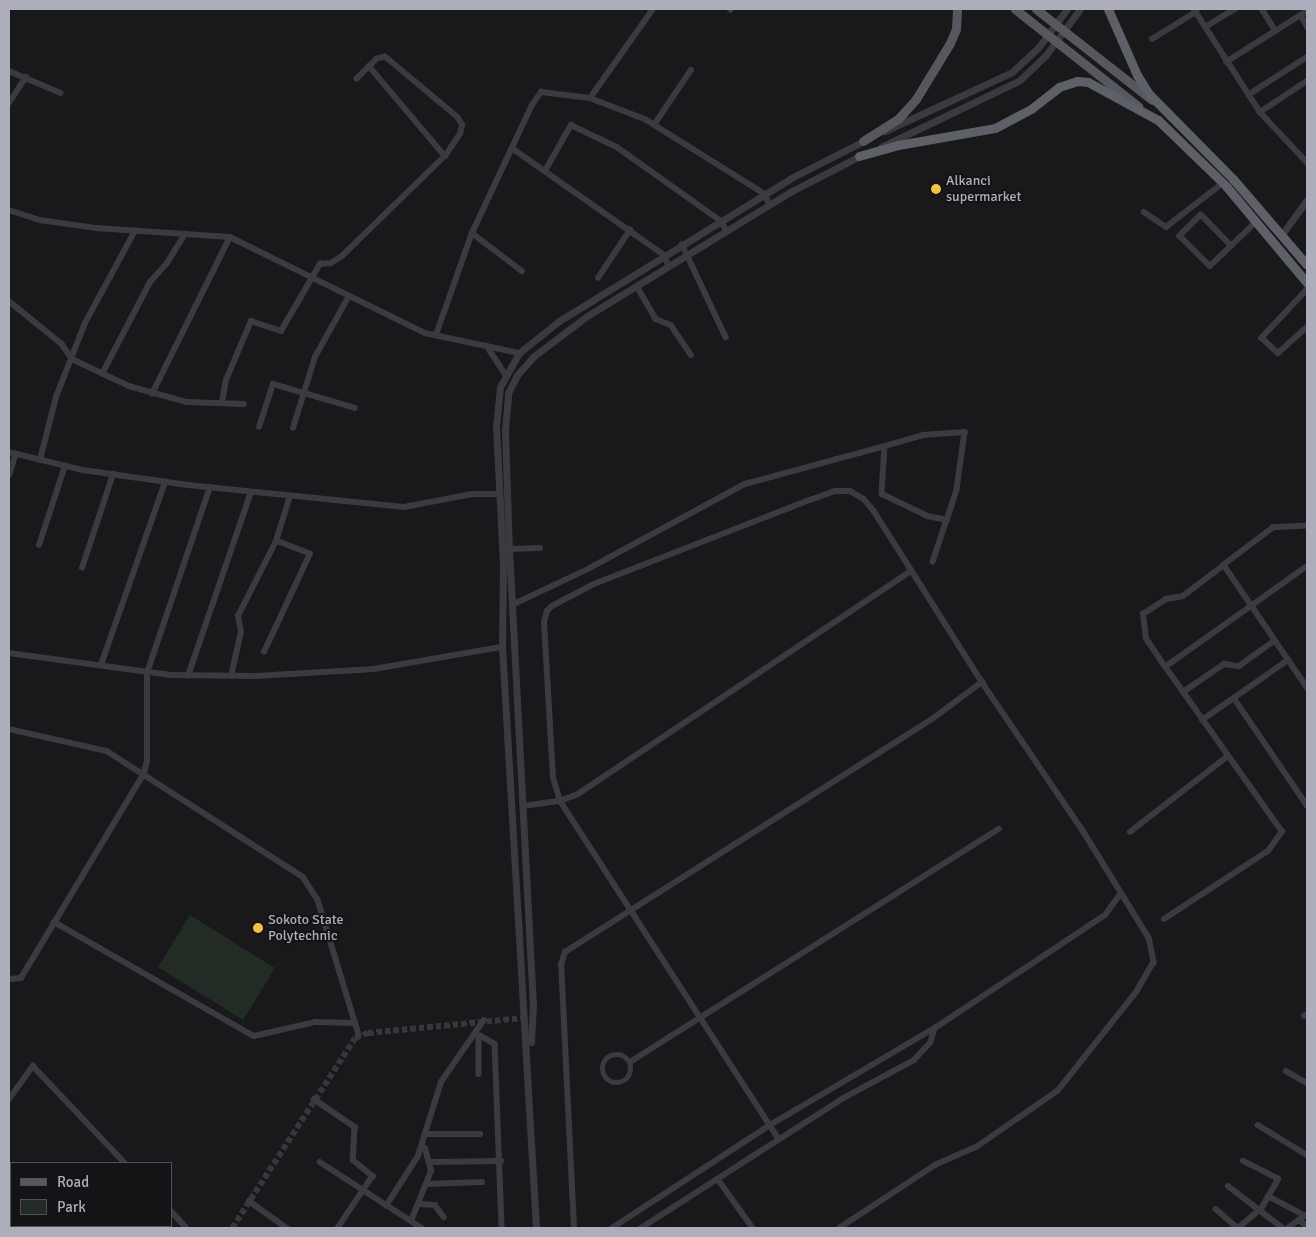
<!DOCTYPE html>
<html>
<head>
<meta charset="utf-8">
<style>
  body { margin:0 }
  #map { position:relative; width:1316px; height:1237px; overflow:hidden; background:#19191b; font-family:Signika,sans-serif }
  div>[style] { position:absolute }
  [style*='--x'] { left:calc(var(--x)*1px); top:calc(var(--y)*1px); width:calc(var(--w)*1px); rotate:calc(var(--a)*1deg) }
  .green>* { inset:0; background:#232b25 }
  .minor-tunnel>* { height:5.5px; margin-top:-2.75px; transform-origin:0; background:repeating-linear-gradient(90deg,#36373b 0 5.5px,transparent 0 8.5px) }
  .minor>* { height:5.5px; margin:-2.75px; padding:0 2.75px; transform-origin:2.75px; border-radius:2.75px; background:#3a3a40 }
  .minor>.ring { margin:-2.75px; padding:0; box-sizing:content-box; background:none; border:5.5px solid #3a3a40; border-radius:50% }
  .tertiary>* { height:7px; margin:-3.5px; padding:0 3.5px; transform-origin:3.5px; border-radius:3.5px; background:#3a3a40 }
  .primary>* { height:9px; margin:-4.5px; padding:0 4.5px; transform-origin:4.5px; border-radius:4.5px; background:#56575f }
  .trunk>* { height:9px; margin:-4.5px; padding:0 4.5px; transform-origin:4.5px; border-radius:4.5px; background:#5e6068 }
  .dots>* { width:14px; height:14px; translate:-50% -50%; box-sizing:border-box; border:2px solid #141416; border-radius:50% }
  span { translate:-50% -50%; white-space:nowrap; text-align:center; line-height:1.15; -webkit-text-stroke:4px #141416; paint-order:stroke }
  .poi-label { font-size:14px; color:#acafbb }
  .left { translate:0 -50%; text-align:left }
  .frame { position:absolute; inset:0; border:10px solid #acafbb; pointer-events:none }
  .legend { position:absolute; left:10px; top:1162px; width:162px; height:65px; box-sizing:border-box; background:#141416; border:1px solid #515258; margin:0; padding:6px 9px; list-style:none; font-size:15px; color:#acafbb }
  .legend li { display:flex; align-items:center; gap:10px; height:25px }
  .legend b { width:25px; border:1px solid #515258 }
</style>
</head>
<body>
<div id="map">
  <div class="green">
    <div style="clip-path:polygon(190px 915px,275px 968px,243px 1020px,158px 967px)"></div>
  </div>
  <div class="minor-tunnel">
    <div style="--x:232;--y:1228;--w:226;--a:-57.1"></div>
    <div style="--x:355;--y:1038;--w:14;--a:-21"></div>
    <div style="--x:368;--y:1033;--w:158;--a:-5.5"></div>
  </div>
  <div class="minor">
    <div style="--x:730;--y:9;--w:1;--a:45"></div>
    <div style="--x:1194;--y:9;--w:122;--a:57.3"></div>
    <div style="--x:1260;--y:112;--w:69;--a:46.8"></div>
    <div style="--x:1262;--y:9;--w:26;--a:58"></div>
    <div style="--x:1301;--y:15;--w:13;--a:61"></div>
    <div style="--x:1205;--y:27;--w:35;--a:-31"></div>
    <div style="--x:1152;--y:39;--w:52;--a:-31.5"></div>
    <div style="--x:1226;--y:62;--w:96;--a:-32.2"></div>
    <div style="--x:369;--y:66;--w:118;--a:49.8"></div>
    <div style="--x:9;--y:71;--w:56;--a:22.9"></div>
    <div style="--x:1248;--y:95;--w:70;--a:-32.8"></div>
    <div style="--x:590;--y:98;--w:109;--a:-54.7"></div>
    <div style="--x:9;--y:103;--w:31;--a:-57"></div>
    <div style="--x:1260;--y:112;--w:56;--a:-33.4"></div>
    <div style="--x:654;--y:125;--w:66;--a:-56.1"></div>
    <div style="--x:512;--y:148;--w:186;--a:35.1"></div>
    <div style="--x:664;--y:255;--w:12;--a:66"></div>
    <div style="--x:545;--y:171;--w:53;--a:-60.5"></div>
    <div style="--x:571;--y:125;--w:51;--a:25.6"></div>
    <div style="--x:617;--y:147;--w:128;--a:35.4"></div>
    <div style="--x:721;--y:221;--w:12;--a:59"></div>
    <div style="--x:9;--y:210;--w:33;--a:18"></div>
    <div style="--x:40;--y:220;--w:57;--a:8.1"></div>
    <div style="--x:96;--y:228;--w:134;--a:3.8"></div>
    <div style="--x:230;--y:237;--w:217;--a:26.2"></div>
    <div style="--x:425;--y:333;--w:96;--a:12"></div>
    <div style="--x:1144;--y:212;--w:27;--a:34"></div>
    <div style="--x:1166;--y:227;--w:72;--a:-37.7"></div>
    <div style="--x:472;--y:233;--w:63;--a:37.2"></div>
    <div style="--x:682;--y:244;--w:103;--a:64.7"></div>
    <div style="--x:1231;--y:246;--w:43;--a:-134.1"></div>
    <div style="--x:1201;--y:215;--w:30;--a:135"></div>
    <div style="--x:1180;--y:236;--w:42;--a:45"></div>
    <div style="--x:1210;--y:266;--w:65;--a:-43.8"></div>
    <div style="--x:598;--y:278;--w:58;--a:-56.3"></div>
    <div style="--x:637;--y:286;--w:38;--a:60"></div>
    <div style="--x:656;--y:319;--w:16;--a:22"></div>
    <div style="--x:671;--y:325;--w:36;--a:56"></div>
    <div style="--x:1307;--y:290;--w:66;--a:133.2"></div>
    <div style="--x:1262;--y:338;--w:22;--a:43"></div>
    <div style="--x:1278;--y:353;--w:39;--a:-42"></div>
    <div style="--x:9;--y:301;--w:68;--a:39.1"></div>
    <div style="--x:62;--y:344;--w:18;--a:56"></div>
    <div style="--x:72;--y:359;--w:63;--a:25.3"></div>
    <div style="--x:129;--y:386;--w:60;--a:15.4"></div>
    <div style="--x:187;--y:402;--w:57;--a:2"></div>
    <div style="--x:436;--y:335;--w:108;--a:-70.6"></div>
    <div style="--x:472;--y:233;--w:141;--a:-64.9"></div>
    <div style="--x:532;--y:105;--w:16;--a:-55"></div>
    <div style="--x:541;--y:92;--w:49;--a:7"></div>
    <div style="--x:590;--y:98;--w:59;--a:20.9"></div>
    <div style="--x:645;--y:119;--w:142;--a:32"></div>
    <div style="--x:765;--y:194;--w:12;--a:66"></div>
    <div style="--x:487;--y:346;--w:33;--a:57"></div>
    <div style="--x:102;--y:374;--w:104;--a:-62.4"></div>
    <div style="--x:150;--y:282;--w:25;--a:-48"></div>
    <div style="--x:167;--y:263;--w:34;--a:-58"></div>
    <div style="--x:152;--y:394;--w:175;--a:-63.6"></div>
    <div style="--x:222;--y:402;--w:22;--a:-80"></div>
    <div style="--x:226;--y:380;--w:64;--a:-67"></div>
    <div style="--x:251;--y:321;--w:32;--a:18"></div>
    <div style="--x:281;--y:331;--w:78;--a:-59.8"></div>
    <div style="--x:320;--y:264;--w:11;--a:-5"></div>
    <div style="--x:331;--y:263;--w:13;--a:-32"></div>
    <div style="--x:342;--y:256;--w:144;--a:-44.2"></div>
    <div style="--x:445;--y:156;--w:27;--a:-56"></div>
    <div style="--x:460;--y:134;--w:9;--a:-77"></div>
    <div style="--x:462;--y:125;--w:8;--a:-120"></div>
    <div style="--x:458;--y:118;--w:95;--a:-140.1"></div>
    <div style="--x:385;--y:57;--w:8;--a:166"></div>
    <div style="--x:377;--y:59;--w:28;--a:135"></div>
    <div style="--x:259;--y:427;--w:45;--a:-72"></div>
    <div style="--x:273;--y:384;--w:85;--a:16.3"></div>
    <div style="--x:293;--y:428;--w:74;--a:-72.8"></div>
    <div style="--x:315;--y:357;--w:70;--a:-60.9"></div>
    <div style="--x:885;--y:446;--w:40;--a:-16"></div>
    <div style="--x:923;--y:435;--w:42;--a:-4.1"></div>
    <div style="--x:965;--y:432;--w:59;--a:97.9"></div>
    <div style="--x:957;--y:490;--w:32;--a:108"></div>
    <div style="--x:9;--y:452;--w:76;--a:13.7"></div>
    <div style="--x:83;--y:470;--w:106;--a:8.1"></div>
    <div style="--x:188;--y:485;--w:217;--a:5.8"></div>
    <div style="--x:404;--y:507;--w:69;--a:-10.8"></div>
    <div style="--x:472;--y:494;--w:27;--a:0"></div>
    <div style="--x:40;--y:460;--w:65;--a:-75.7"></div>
    <div style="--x:56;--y:397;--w:79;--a:-68.6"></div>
    <div style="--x:85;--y:323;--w:105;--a:-61.5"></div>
    <div style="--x:9;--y:475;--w:22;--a:-72"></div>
    <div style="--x:1307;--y:526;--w:34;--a:177"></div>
    <div style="--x:1273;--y:528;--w:61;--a:142.9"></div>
    <div style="--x:1224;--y:565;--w:148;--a:55.8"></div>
    <div style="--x:39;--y:545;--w:83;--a:-71.8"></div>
    <div style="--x:509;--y:549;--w:31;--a:-2"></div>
    <div style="--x:82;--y:568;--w:99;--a:-71.7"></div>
    <div style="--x:514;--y:604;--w:84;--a:-25.3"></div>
    <div style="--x:590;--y:568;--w:176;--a:-28.5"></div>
    <div style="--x:745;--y:484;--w:145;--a:-15.2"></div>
    <div style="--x:885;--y:446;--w:48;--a:93.6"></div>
    <div style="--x:882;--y:494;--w:51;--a:25.6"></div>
    <div style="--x:928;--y:516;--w:19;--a:12"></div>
    <div style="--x:947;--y:520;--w:44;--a:108.4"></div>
    <div style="--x:264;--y:652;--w:108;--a:-64.9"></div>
    <div style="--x:310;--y:554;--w:36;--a:-159"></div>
    <div style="--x:9;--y:653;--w:163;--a:7.7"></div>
    <div style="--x:171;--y:675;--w:85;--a:0.7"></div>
    <div style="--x:256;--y:676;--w:118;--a:-3.4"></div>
    <div style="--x:374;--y:669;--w:130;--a:-9.8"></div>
    <div style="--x:101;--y:665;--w:194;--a:-70.7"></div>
    <div style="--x:1165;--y:667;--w:34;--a:-124"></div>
    <div style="--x:1146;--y:639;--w:25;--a:-97"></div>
    <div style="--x:1143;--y:614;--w:27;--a:-33"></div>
    <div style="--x:1166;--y:599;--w:17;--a:-10"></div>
    <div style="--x:1183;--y:596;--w:51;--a:-37.1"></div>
    <div style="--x:188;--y:676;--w:194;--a:-71.1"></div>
    <div style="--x:231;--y:676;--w:45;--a:-77.2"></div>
    <div style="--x:241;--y:632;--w:16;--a:-101"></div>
    <div style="--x:238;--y:616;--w:84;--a:-63.1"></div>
    <div style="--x:276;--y:541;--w:47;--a:-72.7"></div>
    <div style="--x:1183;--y:692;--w:50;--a:-34.3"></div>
    <div style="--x:1224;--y:664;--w:15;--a:8"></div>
    <div style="--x:1239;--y:666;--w:43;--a:-35.5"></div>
    <div style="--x:1234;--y:698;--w:130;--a:55.7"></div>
    <div style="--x:1202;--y:720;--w:105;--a:-34.9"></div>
    <div style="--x:9;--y:729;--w:100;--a:12.7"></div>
    <div style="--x:107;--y:751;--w:233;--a:32.7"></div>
    <div style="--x:303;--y:877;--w:27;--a:57"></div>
    <div style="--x:318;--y:900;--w:141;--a:73.1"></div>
    <div style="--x:523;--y:806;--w:37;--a:-8"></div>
    <div style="--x:560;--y:801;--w:19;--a:-21"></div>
    <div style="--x:578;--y:794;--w:401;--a:-33.8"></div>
    <div style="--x:1130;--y:832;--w:124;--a:-37.8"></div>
    <div style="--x:1164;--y:919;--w:124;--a:-33.2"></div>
    <div style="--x:1268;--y:851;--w:24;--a:-54"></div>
    <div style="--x:1282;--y:832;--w:202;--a:-125.3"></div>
    <div style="--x:1165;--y:667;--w:174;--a:-35.4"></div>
    <div style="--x:54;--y:922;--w:230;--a:29.7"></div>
    <div style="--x:254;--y:1036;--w:63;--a:-12.9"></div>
    <div style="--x:315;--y:1022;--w:40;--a:1.4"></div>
    <div style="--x:9;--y:979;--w:12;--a:-5"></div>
    <div style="--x:21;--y:978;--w:239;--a:-59"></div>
    <div style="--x:144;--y:773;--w:12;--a:-76"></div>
    <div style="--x:147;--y:761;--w:88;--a:-90"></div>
    <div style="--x:147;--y:673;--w:196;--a:-71.3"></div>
    <div style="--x:1304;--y:1016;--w:4;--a:-34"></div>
    <div style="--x:479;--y:1035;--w:39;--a:90"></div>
    <div style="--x:481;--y:1036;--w:16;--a:30"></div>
    <div style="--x:495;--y:1044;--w:184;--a:87.8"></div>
    <div class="ring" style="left:603px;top:1055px;width:22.5px;height:22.5px"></div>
    <div style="--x:630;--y:1062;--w:436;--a:-32.3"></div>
    <div style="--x:1286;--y:1071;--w:24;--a:30"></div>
    <div style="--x:9;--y:1099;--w:41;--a:-54"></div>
    <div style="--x:33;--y:1066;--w:134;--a:46.5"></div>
    <div style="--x:314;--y:1099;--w:50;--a:34.3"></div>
    <div style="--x:355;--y:1127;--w:33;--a:93"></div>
    <div style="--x:353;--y:1160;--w:26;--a:39"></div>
    <div style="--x:373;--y:1176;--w:63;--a:123.9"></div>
    <div style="--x:1258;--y:1125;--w:57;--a:31.5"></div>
    <div style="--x:425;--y:1134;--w:55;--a:0"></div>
    <div style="--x:779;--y:1140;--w:404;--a:-122.9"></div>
    <div style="--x:560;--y:801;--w:24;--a:-107"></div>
    <div style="--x:553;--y:778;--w:156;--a:-93.3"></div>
    <div style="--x:544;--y:622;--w:11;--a:-75"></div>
    <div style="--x:547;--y:611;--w:7;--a:-45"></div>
    <div style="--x:552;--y:606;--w:47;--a:-27.6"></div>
    <div style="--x:594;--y:584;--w:232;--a:-21.3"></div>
    <div style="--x:810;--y:500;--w:27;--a:-20"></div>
    <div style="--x:835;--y:491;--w:15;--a:0"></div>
    <div style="--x:850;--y:491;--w:16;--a:30"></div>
    <div style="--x:864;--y:499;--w:16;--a:50"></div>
    <div style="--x:874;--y:511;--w:206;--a:57.7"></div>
    <div style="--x:984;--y:685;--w:174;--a:55.8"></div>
    <div style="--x:1082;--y:829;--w:128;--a:58.4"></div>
    <div style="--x:1149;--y:938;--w:25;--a:78"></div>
    <div style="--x:1154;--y:962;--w:36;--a:120"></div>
    <div style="--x:1136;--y:993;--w:125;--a:128.5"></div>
    <div style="--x:1058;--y:1091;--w:98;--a:145.3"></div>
    <div style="--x:977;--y:1147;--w:45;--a:156.3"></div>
    <div style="--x:936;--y:1165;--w:115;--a:146.7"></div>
    <div style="--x:320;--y:1162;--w:121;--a:32.9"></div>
    <div style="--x:430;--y:1162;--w:71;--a:-0.8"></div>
    <div style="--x:718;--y:1179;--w:60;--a:54.5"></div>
    <div style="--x:426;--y:1184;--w:56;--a:-2"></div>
    <div style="--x:1228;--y:1186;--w:69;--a:37.4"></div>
    <div style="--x:1268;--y:1196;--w:41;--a:27.8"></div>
    <div style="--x:249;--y:1201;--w:47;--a:35.4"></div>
    <div style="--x:418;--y:1204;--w:17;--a:3"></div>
    <div style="--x:435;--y:1205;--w:15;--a:53"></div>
    <div style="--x:386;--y:1206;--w:59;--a:-57.4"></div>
    <div style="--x:418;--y:1156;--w:77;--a:-72.7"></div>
    <div style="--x:441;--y:1082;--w:75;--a:-55.3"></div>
    <div style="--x:1216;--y:1209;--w:29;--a:41"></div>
    <div style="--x:171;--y:1211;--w:23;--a:47"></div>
    <div style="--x:1299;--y:1220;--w:10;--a:37"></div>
    <div style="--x:411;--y:1221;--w:54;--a:-68.2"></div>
    <div style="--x:431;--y:1171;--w:23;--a:-105"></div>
    <div style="--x:425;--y:1149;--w:4;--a:-166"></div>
    <div style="--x:574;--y:1228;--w:263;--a:-92.8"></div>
    <div style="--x:561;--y:965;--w:14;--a:-73"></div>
    <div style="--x:565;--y:952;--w:433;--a:-32.4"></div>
    <div style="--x:931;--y:720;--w:64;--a:-36.7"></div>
    <div style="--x:612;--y:1228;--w:189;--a:-33.1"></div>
    <div style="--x:770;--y:1125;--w:191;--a:-30.5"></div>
    <div style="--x:935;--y:1028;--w:204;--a:-33.6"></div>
    <div style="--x:1105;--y:915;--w:26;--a:-54"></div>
    <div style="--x:641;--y:1228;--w:237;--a:-32.7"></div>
    <div style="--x:840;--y:1100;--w:84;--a:-28.4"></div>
    <div style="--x:914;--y:1060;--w:23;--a:-47"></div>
    <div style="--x:930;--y:1043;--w:16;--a:-72"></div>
    <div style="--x:1238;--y:1228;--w:30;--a:-40"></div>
    <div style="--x:1261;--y:1209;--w:34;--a:-60"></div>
    <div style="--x:1278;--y:1179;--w:39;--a:-153"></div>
    <div style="--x:1288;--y:1228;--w:21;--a:-37"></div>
  </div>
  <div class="tertiary">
    <div style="--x:885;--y:131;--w:140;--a:-24.9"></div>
    <div style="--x:1012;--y:72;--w:35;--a:-43"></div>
    <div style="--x:1038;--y:48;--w:49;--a:-53.4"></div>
    <div style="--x:881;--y:147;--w:154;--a:-25.7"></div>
    <div style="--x:1020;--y:80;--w:36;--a:-44"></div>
    <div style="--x:1046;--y:55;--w:57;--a:-53.5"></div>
    <div style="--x:1282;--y:234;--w:42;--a:-53.7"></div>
    <div style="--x:531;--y:1042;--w:36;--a:-87"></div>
    <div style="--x:533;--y:1006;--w:455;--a:-93"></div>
    <div style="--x:509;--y:552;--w:122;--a:-91.9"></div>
    <div style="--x:505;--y:430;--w:37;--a:-85"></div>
    <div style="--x:508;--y:393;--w:20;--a:-63"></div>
    <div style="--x:517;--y:375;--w:25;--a:-48"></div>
    <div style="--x:534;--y:356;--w:66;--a:-37"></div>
    <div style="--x:587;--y:316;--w:238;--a:-31.4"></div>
    <div style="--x:790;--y:192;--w:81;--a:-27.2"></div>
    <div style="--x:536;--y:1228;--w:582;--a:-93.35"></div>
    <div style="--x:502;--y:647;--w:83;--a:-89.3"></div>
    <div style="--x:503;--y:564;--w:137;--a:-92.9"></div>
    <div style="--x:496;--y:427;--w:40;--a:-84.3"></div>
    <div style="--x:500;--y:387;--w:39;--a:-61"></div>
    <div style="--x:519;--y:353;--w:51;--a:-38.7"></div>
    <div style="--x:559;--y:321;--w:273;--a:-31.6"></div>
    <div style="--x:791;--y:178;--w:84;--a:-26.9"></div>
  </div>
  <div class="primary">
    <div style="--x:1015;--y:9;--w:157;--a:38.3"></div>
    <div style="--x:1036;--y:9;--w:147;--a:38.1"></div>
    <div style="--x:863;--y:141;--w:41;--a:-32.2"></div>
    <div style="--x:898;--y:119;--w:27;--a:-48"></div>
    <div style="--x:916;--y:99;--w:66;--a:-58.7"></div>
    <div style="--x:950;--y:43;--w:15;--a:-67"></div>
    <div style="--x:956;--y:29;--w:20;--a:-87"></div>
  </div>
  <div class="trunk">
    <div style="--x:1108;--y:9;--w:72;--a:66.3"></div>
    <div style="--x:1137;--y:75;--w:22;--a:58"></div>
    <div style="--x:1149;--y:94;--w:120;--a:45.3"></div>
    <div style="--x:1233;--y:179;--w:113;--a:49.3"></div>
    <div style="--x:859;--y:156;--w:41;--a:-15.8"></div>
    <div style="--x:898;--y:145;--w:98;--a:-9.9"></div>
    <div style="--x:995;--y:128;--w:41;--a:-27.8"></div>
    <div style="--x:1031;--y:109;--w:36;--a:-38"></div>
    <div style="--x:1059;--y:87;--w:19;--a:-18"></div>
    <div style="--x:1077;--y:81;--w:11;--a:5"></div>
    <div style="--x:1088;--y:82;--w:80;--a:28.5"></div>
    <div style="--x:1158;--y:120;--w:95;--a:44.1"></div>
    <div style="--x:1226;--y:186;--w:126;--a:50.1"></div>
  </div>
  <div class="dots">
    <div style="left:936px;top:189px;background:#f0c33d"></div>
    <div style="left:258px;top:928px;background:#f0c33d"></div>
  </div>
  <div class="poi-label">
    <span class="left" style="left:946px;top:189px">Alkanci<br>supermarket</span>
    <span class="left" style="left:268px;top:928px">Sokoto State<br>Polytechnic</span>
  </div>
  <div class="frame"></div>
  <ul class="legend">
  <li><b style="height:6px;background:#56575f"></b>Road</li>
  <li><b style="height:14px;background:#232b25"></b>Park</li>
  </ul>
</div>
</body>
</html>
